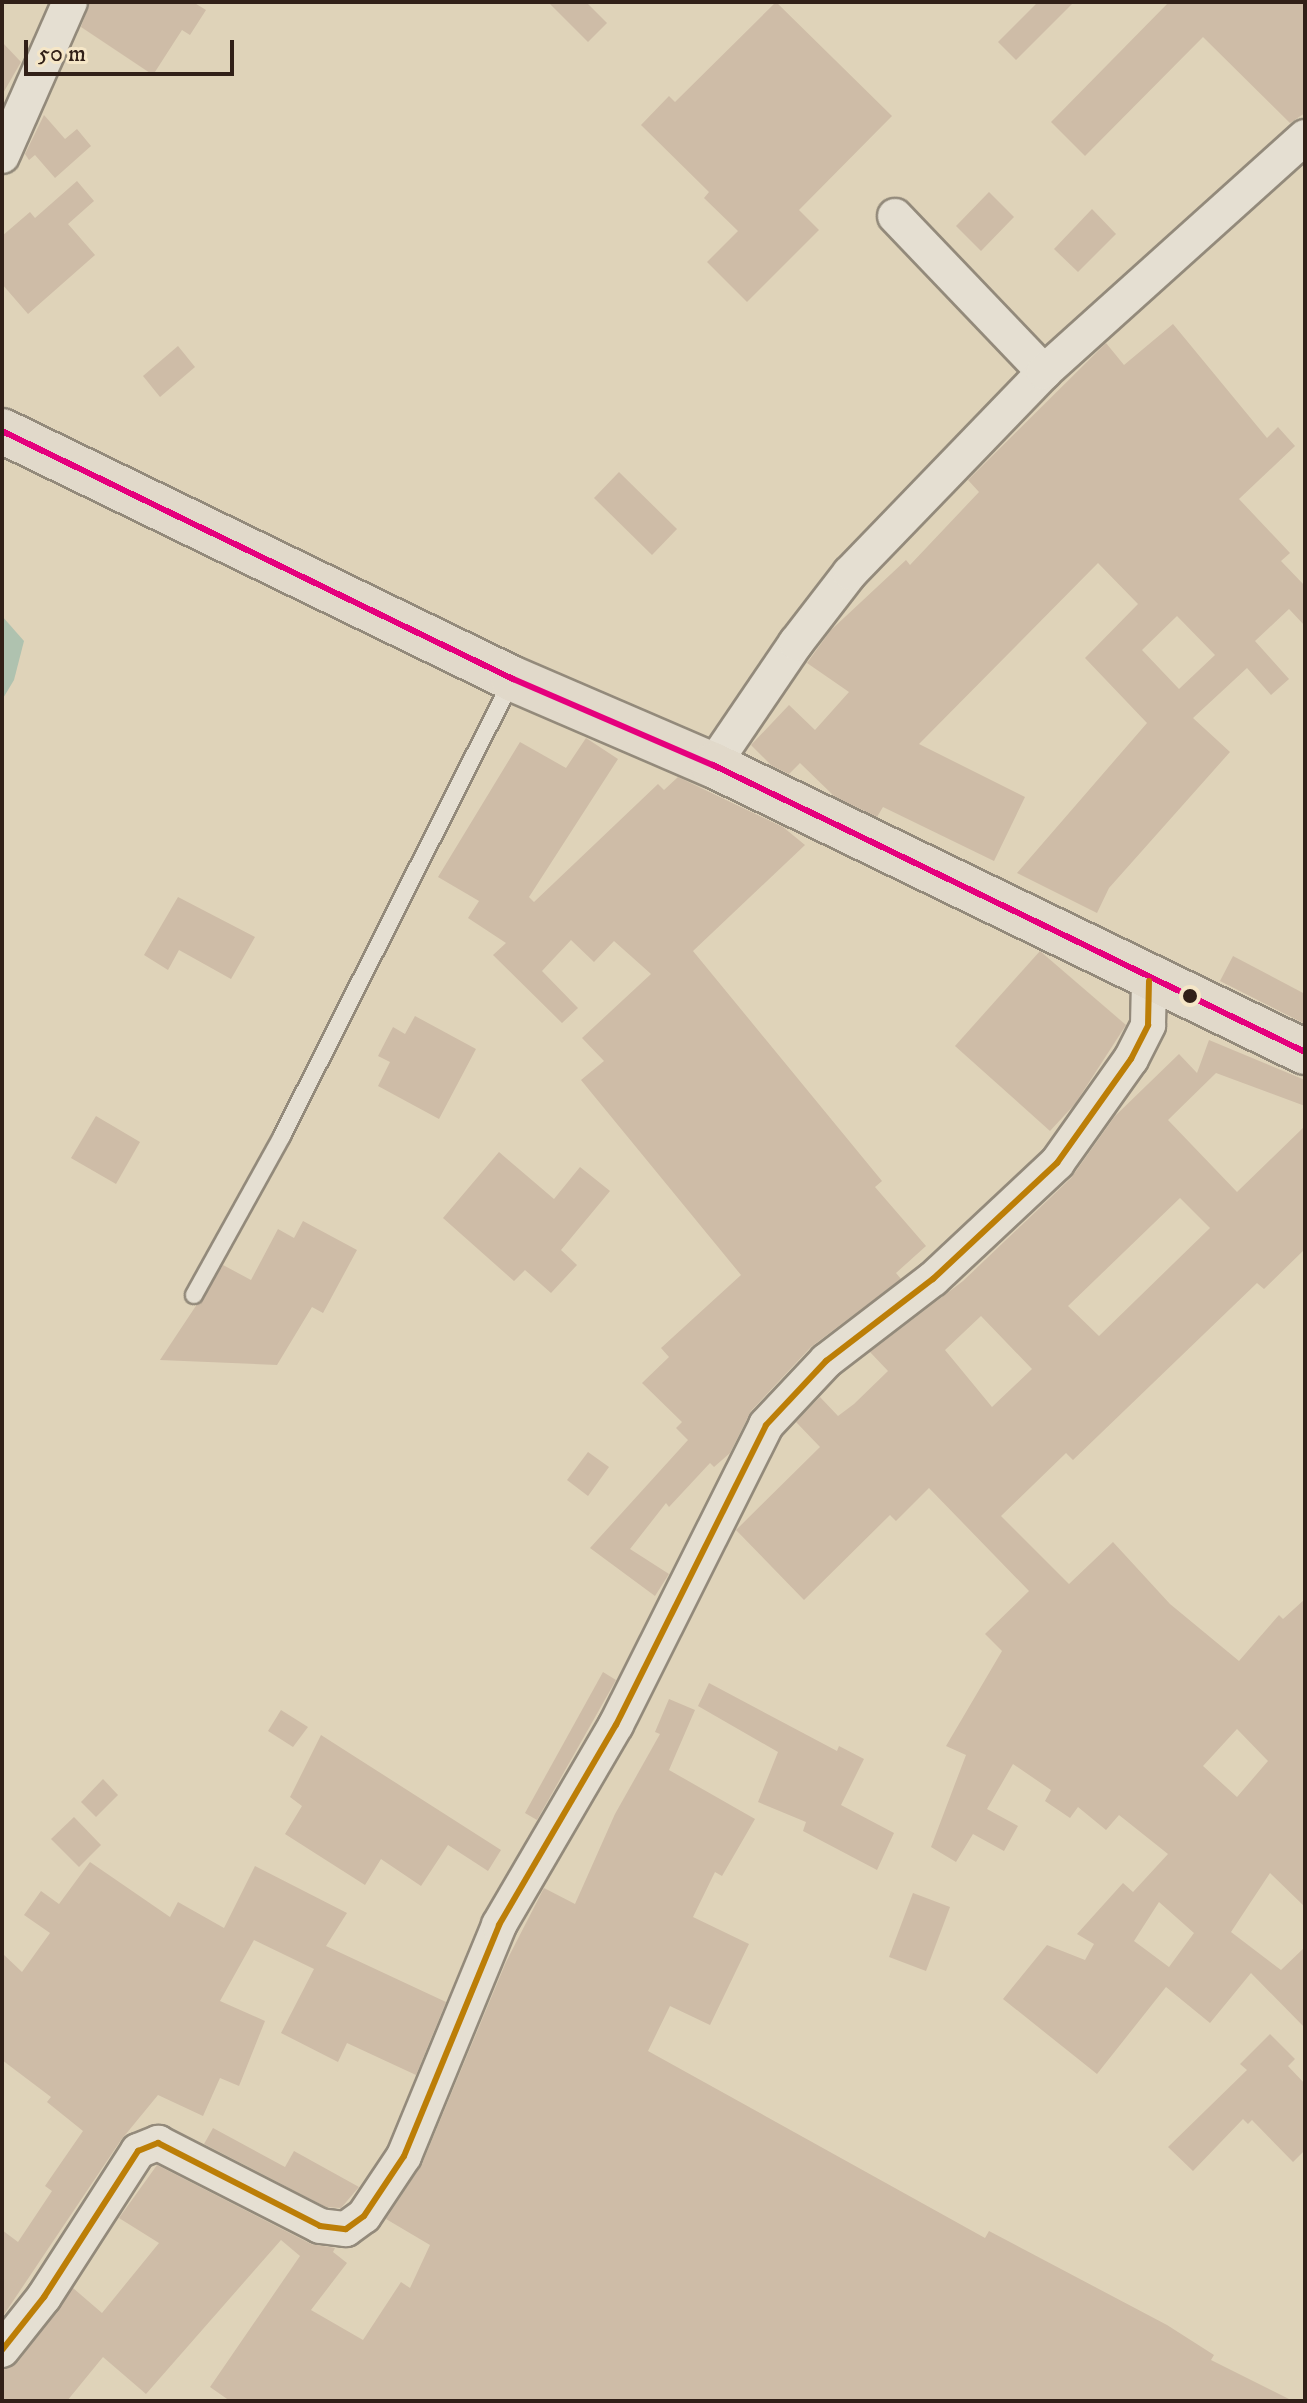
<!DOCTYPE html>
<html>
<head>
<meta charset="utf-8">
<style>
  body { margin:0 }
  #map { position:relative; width:1307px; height:2403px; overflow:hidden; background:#dfd3b9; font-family:"IM FELL DW Pica",serif }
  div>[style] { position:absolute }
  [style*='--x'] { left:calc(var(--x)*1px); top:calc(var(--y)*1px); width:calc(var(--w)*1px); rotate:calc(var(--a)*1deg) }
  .water>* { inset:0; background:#afc2af }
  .building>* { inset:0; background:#cebca7 }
  .roads { filter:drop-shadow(2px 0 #938a7b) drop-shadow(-2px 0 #938a7b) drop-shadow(0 2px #938a7b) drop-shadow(0 -2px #938a7b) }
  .service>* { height:16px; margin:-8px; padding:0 8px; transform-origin:8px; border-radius:8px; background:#e5dfd2 }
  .minor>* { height:34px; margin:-17px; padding:0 17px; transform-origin:17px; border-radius:17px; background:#e5dfd2 }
  .trunk>* { height:44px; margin:-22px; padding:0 22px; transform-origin:22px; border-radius:22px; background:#e1d9ca }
  .bus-1>* { height:6px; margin:-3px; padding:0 3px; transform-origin:3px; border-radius:3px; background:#e5007d }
  .bus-2>* { height:6px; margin:-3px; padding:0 3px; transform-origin:3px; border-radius:3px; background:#bc7e07 }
  .dots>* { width:22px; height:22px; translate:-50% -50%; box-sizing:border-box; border:4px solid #f5e6c7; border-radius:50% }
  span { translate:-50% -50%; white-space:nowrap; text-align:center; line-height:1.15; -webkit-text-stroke:6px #f5e6c7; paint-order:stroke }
  .frame { position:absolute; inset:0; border:4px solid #312018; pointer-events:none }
  .scale { position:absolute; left:24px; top:40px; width:210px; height:36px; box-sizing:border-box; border:4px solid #312018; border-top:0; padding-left:10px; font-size:24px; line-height:28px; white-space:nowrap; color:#312018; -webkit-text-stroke:6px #f5e6c7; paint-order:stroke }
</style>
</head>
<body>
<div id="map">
  <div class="water">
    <div style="clip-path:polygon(2px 616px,24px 641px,14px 680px,2px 700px)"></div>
  </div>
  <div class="building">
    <div style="clip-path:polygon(90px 2px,193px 2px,206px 10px,190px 35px,182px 30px,153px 75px,81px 27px)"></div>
    <div style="clip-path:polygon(548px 2px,586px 2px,607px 23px,588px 42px)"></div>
    <div style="clip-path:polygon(776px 2px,892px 116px,799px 210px,819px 230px,747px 302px,707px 262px,738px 231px,704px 198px,709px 192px,641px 125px,669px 96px,675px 102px)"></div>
    <div style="clip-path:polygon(1038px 2px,1074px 2px,1016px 60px,998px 42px)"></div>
    <div style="clip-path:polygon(1169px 2px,1305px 2px,1305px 113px,1290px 123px,1203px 37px,1085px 156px,1051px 122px)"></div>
    <div style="clip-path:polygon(2px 42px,21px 62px,2px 95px)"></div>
    <div style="clip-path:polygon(44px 115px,65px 139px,77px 129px,91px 146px,55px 178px,35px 155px,29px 160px,25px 154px)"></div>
    <div style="clip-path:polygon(77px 181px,94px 201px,68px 224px,95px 255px,28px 314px,2px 284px,2px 236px,30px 212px,35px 218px)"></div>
    <div style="clip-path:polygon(989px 192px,1014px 217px,981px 251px,956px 226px)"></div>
    <div style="clip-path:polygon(1092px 209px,1116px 234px,1078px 272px,1054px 249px)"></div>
    <div style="clip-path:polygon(evenodd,1173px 324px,1267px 438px,1278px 427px,1295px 446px,1239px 499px,1290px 553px,1281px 561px,1305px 586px,1305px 626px,1289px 609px,1255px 641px,1289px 679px,1271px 695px,1247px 668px,1193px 718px,1230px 752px,1109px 888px,1097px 913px,1017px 873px,1147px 723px,1085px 658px,1138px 604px,1098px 563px,919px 744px,1025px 797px,994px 861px,883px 807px,877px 817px,835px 797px,800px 763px,789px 774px,772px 766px,751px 745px,789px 705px,815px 730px,849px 692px,807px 663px,831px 630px,906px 560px,910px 565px,979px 492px,968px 480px,1106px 343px,1124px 365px,1173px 324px,1177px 616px,1215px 655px,1179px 689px,1142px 650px,1177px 616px)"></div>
    <div style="clip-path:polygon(178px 346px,195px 367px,160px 397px,143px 376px)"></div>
    <div style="clip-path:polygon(619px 472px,677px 529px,652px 555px,594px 498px)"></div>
    <div style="clip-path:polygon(586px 738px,618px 759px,529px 897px,534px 902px,658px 784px,664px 790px,678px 777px,783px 827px,805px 845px,693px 951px,882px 1181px,875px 1187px,926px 1246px,896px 1273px,901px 1279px,811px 1347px,751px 1411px,730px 1453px,714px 1467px,710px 1463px,669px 1507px,666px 1503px,630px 1549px,669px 1574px,655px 1596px,590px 1548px,688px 1440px,676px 1428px,682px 1422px,642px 1383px,669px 1357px,661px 1348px,741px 1275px,581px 1080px,604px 1061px,582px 1038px,651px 974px,614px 941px,594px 962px,571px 940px,542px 971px,578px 1008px,562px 1023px,493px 955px,506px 943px,468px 918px,479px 901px,438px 877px,520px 742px,566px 768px)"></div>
    <div style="clip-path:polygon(178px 897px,255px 937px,231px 979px,179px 950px,168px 970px,144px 955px)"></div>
    <div style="clip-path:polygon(1040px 951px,1126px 1025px,1075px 1104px,1050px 1131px,955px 1046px)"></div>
    <div style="clip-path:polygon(1233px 956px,1305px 994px,1305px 1024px,1220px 981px)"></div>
    <div style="clip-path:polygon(415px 1016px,476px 1049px,439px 1119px,378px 1086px,390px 1062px,378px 1056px,393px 1027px,405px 1034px)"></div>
    <div style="clip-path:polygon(evenodd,1209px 1040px,1305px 1080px,1305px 1106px,1216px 1073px,1168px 1120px,1237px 1192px,1305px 1126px,1305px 1249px,1264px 1289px,1257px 1283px,1073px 1460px,1066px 1453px,1001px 1516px,1069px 1584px,1113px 1542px,1170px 1604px,1239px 1661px,1279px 1615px,1283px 1619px,1305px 1599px,1305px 1907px,1270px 1873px,1231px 1932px,1281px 1970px,1305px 1947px,1305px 2028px,1251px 1973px,1210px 2023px,1166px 1987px,1097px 2074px,1003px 1999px,1047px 1945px,1085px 1960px,1094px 1944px,1077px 1934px,1123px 1883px,1133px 1892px,1168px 1854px,1119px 1815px,1106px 1830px,1078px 1807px,1070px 1818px,1045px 1801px,1051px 1790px,1013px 1764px,987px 1809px,1018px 1826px,1004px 1851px,973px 1834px,956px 1862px,931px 1847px,966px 1755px,946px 1746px,1002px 1651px,985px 1634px,1029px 1591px,929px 1488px,896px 1521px,890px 1515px,804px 1600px,736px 1530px,820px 1447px,796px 1422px,820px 1397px,838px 1416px,854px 1404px,888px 1371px,870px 1352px,963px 1281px,1071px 1178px,1115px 1116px,1179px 1054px,1197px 1073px,1209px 1040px,1180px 1198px,1210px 1228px,1099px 1336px,1068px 1306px,1180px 1198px,1209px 1040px,981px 1316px,1032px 1369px,992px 1407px,945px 1350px,981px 1316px,1209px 1040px,1237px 1729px,1268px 1761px,1237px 1797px,1203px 1766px,1237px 1729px,1209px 1040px,1159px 1902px,1194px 1933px,1169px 1967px,1134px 1941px,1159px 1902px)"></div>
    <div style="clip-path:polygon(96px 1116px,140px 1142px,116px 1184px,71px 1158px)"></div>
    <div style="clip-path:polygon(499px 1152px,554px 1199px,580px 1167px,610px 1191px,561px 1250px,577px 1265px,551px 1293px,525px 1270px,514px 1281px,443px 1218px)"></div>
    <div style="clip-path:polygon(303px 1221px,357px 1250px,323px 1313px,312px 1307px,277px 1365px,160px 1360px,223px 1265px,251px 1280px,278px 1229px,294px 1238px)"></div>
    <div style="clip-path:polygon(588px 1452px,609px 1467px,588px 1496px,567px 1480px)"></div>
    <div style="clip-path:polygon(603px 1672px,616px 1680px,537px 1820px,525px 1813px)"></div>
    <div style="clip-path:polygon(709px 1683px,837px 1751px,839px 1746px,864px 1759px,841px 1805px,894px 1833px,877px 1870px,803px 1831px,806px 1822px,758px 1802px,778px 1752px,698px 1706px)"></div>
    <div style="clip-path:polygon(669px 1699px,695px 1710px,669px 1770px,755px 1819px,722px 1876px,715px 1872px,693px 1917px,749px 1944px,710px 2025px,670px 2006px,648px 2051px,985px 2238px,989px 2231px,1167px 2325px,1214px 2355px,1211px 2360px,1293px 2401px,230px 2401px,210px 2387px,300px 2256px,281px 2240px,146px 2394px,103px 2357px,67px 2401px,2px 2401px,2px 2370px,18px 2362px,73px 2288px,102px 2313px,159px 2243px,119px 2218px,157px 2165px,311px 2244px,335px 2248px,333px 2252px,347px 2263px,311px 2310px,363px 2340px,401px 2282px,410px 2288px,430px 2245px,386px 2219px,422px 2164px,506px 1962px,544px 1888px,575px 1904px,615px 1814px,660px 1734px,655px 1732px)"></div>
    <div style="clip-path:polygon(281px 1710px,308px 1727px,293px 1747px,268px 1731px)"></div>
    <div style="clip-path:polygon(321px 1735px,501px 1850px,488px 1871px,448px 1845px,421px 1886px,381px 1859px,365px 1885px,285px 1834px,302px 1806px,290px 1797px)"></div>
    <div style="clip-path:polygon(103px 1779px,118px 1795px,96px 1817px,81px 1802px)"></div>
    <div style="clip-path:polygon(74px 1817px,101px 1845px,79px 1867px,51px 1839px)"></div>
    <div style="clip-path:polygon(90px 1862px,170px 1917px,178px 1902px,224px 1928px,255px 1866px,347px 1913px,326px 1946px,446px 2002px,416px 2075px,347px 2043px,338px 2062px,281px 2033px,314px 1969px,254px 1940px,220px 2001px,265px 2021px,239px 2086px,220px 2078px,203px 2116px,158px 2095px,121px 2140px,3px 2316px,2px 2230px,18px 2242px,52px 2191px,45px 2186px,83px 2131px,47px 2102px,51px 2097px,2px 2060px,2px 1953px,22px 1972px,50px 1933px,24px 1915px,41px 1891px,59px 1904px)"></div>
    <div style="clip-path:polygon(913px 1893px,950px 1907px,926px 1971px,889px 1957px)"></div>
    <div style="clip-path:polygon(1270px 2034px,1295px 2059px,1288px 2066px,1305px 2084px,1305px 2150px,1293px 2162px,1252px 2120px,1248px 2124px,1243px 2119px,1193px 2171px,1168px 2147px,1247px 2070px,1240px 2064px)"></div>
    <div style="clip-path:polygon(213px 2128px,285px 2167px,294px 2151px,359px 2187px,341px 2208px,326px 2207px,204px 2144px)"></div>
  </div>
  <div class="roads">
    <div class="service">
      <div style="--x:194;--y:1295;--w:182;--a:-61"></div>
      <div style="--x:282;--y:1136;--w:508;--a:-63.23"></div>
    </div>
    <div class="minor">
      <div style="--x:2;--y:156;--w:168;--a:-66.2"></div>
      <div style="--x:895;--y:216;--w:216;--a:46.3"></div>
      <div style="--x:713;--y:765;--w:148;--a:-55.8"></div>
      <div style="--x:796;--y:643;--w:88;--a:-52.4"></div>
      <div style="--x:850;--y:573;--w:279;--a:-46"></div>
      <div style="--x:1044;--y:372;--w:351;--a:-42"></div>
      <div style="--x:2;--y:2350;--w:68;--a:-51.6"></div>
      <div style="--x:44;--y:2297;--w:174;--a:-57.2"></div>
      <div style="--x:138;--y:2151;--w:22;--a:-22"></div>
      <div style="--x:158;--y:2143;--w:182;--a:27.1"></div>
      <div style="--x:320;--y:2226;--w:26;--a:7"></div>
      <div style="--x:346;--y:2229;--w:22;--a:-36"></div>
      <div style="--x:364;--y:2216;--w:72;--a:-56.3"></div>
      <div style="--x:404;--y:2156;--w:250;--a:-67.6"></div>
      <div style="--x:499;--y:1925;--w:232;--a:-59.7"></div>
      <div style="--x:616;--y:1725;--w:335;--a:-63.4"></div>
      <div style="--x:766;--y:1425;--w:88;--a:-46.8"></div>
      <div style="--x:826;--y:1361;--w:135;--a:-37.5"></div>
      <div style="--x:933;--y:1279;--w:170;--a:-43.1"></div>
      <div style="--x:1057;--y:1163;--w:128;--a:-54.6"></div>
      <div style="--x:1131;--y:1059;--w:38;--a:-63"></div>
      <div style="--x:1148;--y:1025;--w:44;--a:-88.7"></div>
    </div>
    <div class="trunk">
      <div style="--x:2;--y:431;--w:568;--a:25.89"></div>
      <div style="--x:513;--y:679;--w:218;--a:23.3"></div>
      <div style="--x:713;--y:765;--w:658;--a:25.86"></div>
    </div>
  </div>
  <div class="bus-1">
    <div style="--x:2;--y:431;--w:568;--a:25.89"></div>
    <div style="--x:513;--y:679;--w:218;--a:23.3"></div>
    <div style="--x:713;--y:765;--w:658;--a:25.86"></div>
  </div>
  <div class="bus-2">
    <div style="--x:2;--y:2350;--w:68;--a:-51.6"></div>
    <div style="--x:44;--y:2297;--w:174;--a:-57.2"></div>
    <div style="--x:138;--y:2151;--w:22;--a:-22"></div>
    <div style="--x:158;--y:2143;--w:182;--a:27.1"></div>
    <div style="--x:320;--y:2226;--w:26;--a:7"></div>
    <div style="--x:346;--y:2229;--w:22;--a:-36"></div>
    <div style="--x:364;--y:2216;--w:72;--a:-56.3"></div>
    <div style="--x:404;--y:2156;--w:250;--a:-67.6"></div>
    <div style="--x:499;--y:1925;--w:232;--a:-59.7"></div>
    <div style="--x:616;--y:1725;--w:335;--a:-63.4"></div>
    <div style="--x:766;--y:1425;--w:88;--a:-46.8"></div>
    <div style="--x:826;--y:1361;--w:135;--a:-37.5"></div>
    <div style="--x:933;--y:1279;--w:170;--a:-43.1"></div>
    <div style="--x:1057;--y:1163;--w:128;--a:-54.6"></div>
    <div style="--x:1131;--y:1059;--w:38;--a:-63"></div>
    <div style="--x:1148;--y:1025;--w:44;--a:-88.7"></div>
  </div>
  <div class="dots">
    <div style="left:1190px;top:996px;background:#312018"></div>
  </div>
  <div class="frame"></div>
  <div class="scale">50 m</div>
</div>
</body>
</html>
